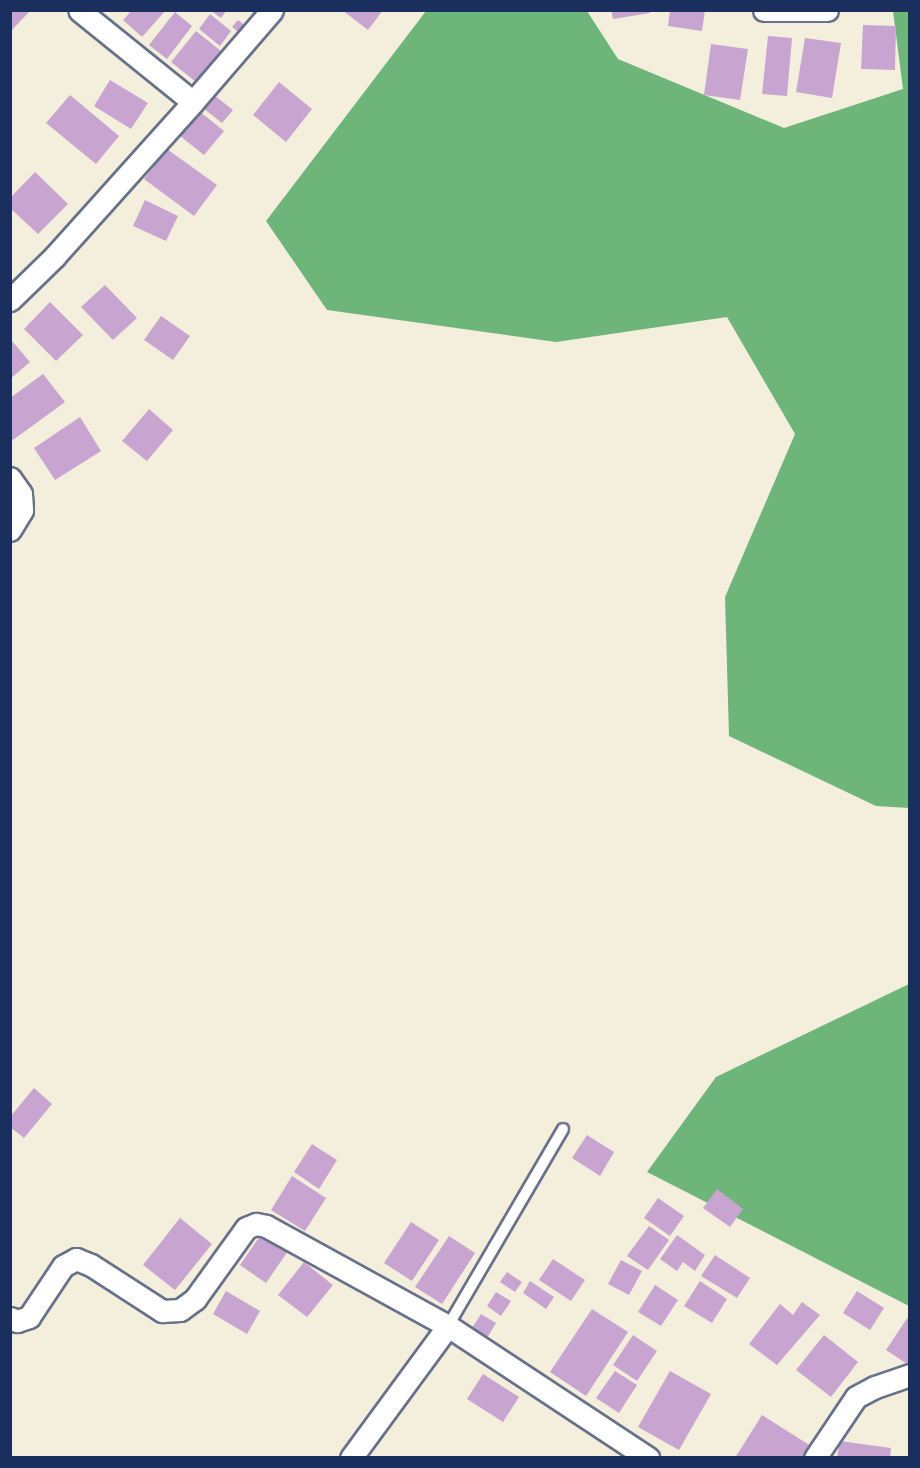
<!DOCTYPE html>
<html>
<head>
<meta charset="utf-8">
<style>
  body { margin:0 }
  #map { position:relative; width:920px; height:1468px; overflow:hidden; background:#f4efdc; font-family:Sriracha,sans-serif }
  div>[style] { position:absolute }
  [style*='--x'] { left:calc(var(--x)*1px); top:calc(var(--y)*1px); width:calc(var(--w)*1px); rotate:calc(var(--a)*1deg) }
  .forest>* { inset:0; background:#6eb57a }
  .building>* { inset:0; background:#c8a4d0 }
  .roads { filter:drop-shadow(2px 0 #67728a) drop-shadow(-2px 0 #67728a) drop-shadow(0 2px #67728a) drop-shadow(0 -2px #67728a) }
  .service>* { height:10px; margin:-5px; padding:0 5px; transform-origin:5px; border-radius:5px; background:#fff }
  .minor>* { height:21px; margin:-10.5px; padding:0 10.5px; transform-origin:10.5px; border-radius:10.5px; background:#fff }
  span { translate:-50% -50%; white-space:nowrap; text-align:center; line-height:1.15; -webkit-text-stroke:4.5px #fff; paint-order:stroke }
  .frame { position:absolute; inset:0; border:12px solid #1b2f5e; pointer-events:none }
</style>
</head>
<body>
<div id="map">
  <div class="forest">
    <div style="clip-path:polygon(426px 11px,587px 11px,618px 59px,784px 128px,903px 89px,893px 11px,909px 11px,909px 808px,876px 806px,729px 736px,725px 597px,795px 434px,727px 317px,556px 342px,327px 310px,266px 221px)"></div>
    <div style="clip-path:polygon(909px 984px,909px 1306px,647px 1172px,716px 1077px)"></div>
  </div>
  <div class="building">
    <div style="clip-path:polygon(10px 10px,29px 12px,10px 32px)"></div>
    <div style="clip-path:polygon(132px 10px,166px 10px,142px 37px,123px 20px)"></div>
    <div style="clip-path:polygon(210px 10px,227px 10px,221px 18px)"></div>
    <div style="clip-path:polygon(342px 10px,383px 10px,368px 30px)"></div>
    <div style="clip-path:polygon(611px 10px,650px 10px,650px 13px,613px 19px)"></div>
    <div style="clip-path:polygon(670px 10px,705px 10px,702px 31px,668px 26px)"></div>
    <div style="clip-path:polygon(175px 12px,192px 26px,167px 59px,149px 45px)"></div>
    <div style="clip-path:polygon(210px 14px,231px 31px,220px 46px,199px 29px)"></div>
    <div style="clip-path:polygon(238px 20px,247px 27px,241px 34px,232px 27px)"></div>
    <div style="clip-path:polygon(863px 25px,896px 26px,895px 70px,861px 69px)"></div>
    <div style="clip-path:polygon(196px 31px,221px 51px,196px 82px,171px 62px)"></div>
    <div style="clip-path:polygon(768px 36px,792px 38px,787px 96px,762px 94px)"></div>
    <div style="clip-path:polygon(805px 38px,841px 43px,832px 98px,796px 92px)"></div>
    <div style="clip-path:polygon(711px 44px,748px 49px,740px 100px,704px 95px)"></div>
    <div style="clip-path:polygon(110px 80px,148px 103px,131px 129px,94px 106px)"></div>
    <div style="clip-path:polygon(279px 82px,312px 109px,286px 142px,253px 115px)"></div>
    <div style="clip-path:polygon(70px 95px,119px 136px,96px 164px,46px 123px)"></div>
    <div style="clip-path:polygon(214px 95px,233px 110px,222px 123px,203px 108px)"></div>
    <div style="clip-path:polygon(199px 111px,224px 131px,204px 155px,180px 136px)"></div>
    <div style="clip-path:polygon(167px 149px,217px 185px,194px 216px,144px 179px)"></div>
    <div style="clip-path:polygon(35px 172px,68px 204px,38px 234px,10px 208px,10px 198px)"></div>
    <div style="clip-path:polygon(145px 200px,178px 216px,166px 241px,133px 226px)"></div>
    <div style="clip-path:polygon(105px 285px,137px 318px,113px 340px,81px 307px)"></div>
    <div style="clip-path:polygon(50px 302px,83px 335px,56px 361px,24px 329px)"></div>
    <div style="clip-path:polygon(161px 316px,190px 336px,173px 360px,144px 340px)"></div>
    <div style="clip-path:polygon(12px 341px,30px 362px,10px 379px,10px 342px)"></div>
    <div style="clip-path:polygon(43px 374px,65px 402px,13px 440px,10px 437px,10px 398px)"></div>
    <div style="clip-path:polygon(149px 409px,173px 430px,147px 461px,122px 441px)"></div>
    <div style="clip-path:polygon(80px 417px,101px 451px,55px 480px,34px 448px)"></div>
    <div style="clip-path:polygon(34px 1088px,52px 1104px,24px 1138px,10px 1127px,10px 1117px)"></div>
    <div style="clip-path:polygon(587px 1135px,614px 1152px,600px 1176px,572px 1158px)"></div>
    <div style="clip-path:polygon(312px 1144px,337px 1160px,319px 1189px,294px 1172px)"></div>
    <div style="clip-path:polygon(292px 1176px,326px 1198px,305px 1231px,271px 1210px)"></div>
    <div style="clip-path:polygon(717px 1189px,743px 1209px,730px 1227px,703px 1208px)"></div>
    <div style="clip-path:polygon(658px 1198px,684px 1216px,670px 1236px,644px 1218px)"></div>
    <div style="clip-path:polygon(180px 1218px,212px 1244px,175px 1290px,143px 1265px)"></div>
    <div style="clip-path:polygon(411px 1222px,439px 1240px,412px 1281px,384px 1263px)"></div>
    <div style="clip-path:polygon(649px 1226px,669px 1240px,648px 1270px,627px 1256px)"></div>
    <div style="clip-path:polygon(262px 1233px,288px 1251px,266px 1283px,240px 1265px)"></div>
    <div style="clip-path:polygon(677px 1235px,705px 1255px,695px 1271px,683px 1262px,677px 1271px,660px 1259px)"></div>
    <div style="clip-path:polygon(449px 1236px,475px 1253px,442px 1304px,415px 1287px)"></div>
    <div style="clip-path:polygon(715px 1255px,750px 1278px,737px 1298px,701px 1276px)"></div>
    <div style="clip-path:polygon(553px 1259px,585px 1280px,571px 1301px,539px 1280px)"></div>
    <div style="clip-path:polygon(621px 1260px,642px 1271px,629px 1295px,608px 1284px)"></div>
    <div style="clip-path:polygon(304px 1262px,333px 1285px,307px 1317px,278px 1295px)"></div>
    <div style="clip-path:polygon(507px 1272px,522px 1282px,515px 1292px,500px 1282px)"></div>
    <div style="clip-path:polygon(530px 1281px,554px 1297px,546px 1309px,523px 1293px)"></div>
    <div style="clip-path:polygon(700px 1281px,727px 1299px,712px 1323px,684px 1306px)"></div>
    <div style="clip-path:polygon(655px 1285px,678px 1300px,661px 1326px,638px 1312px)"></div>
    <div style="clip-path:polygon(226px 1291px,260px 1311px,247px 1334px,213px 1314px)"></div>
    <div style="clip-path:polygon(857px 1291px,884px 1308px,870px 1330px,843px 1313px)"></div>
    <div style="clip-path:polygon(496px 1292px,511px 1301px,501px 1316px,487px 1306px)"></div>
    <div style="clip-path:polygon(802px 1302px,820px 1315px,777px 1365px,749px 1344px,780px 1304px,793px 1315px)"></div>
    <div style="clip-path:polygon(592px 1309px,628px 1332px,586px 1396px,550px 1372px)"></div>
    <div style="clip-path:polygon(481px 1314px,496px 1323px,487px 1338px,472px 1328px)"></div>
    <div style="clip-path:polygon(910px 1314px,910px 1366px,886px 1350px)"></div>
    <div style="clip-path:polygon(633px 1335px,657px 1351px,637px 1381px,613px 1365px)"></div>
    <div style="clip-path:polygon(824px 1335px,858px 1362px,831px 1397px,796px 1370px)"></div>
    <div style="clip-path:polygon(615px 1371px,637px 1385px,619px 1413px,596px 1398px)"></div>
    <div style="clip-path:polygon(670px 1371px,711px 1394px,679px 1450px,638px 1427px)"></div>
    <div style="clip-path:polygon(483px 1374px,519px 1397px,503px 1422px,467px 1399px)"></div>
    <div style="clip-path:polygon(762px 1415px,814px 1448px,807px 1458px,735px 1458px)"></div>
    <div style="clip-path:polygon(840px 1441px,891px 1448px,890px 1458px,837px 1458px)"></div>
  </div>
  <div class="roads">
    <div class="service">
      <div style="--x:448;--y:1326;--w:228;--a:-59.7"></div>
    </div>
    <div class="minor">
      <div style="--x:764;--y:10;--w:63;--a:0"></div>
      <div style="--x:193;--y:102;--w:121;--a:-49.3"></div>
      <div style="--x:10;--y:300;--w:62;--a:-44.3"></div>
      <div style="--x:54;--y:257;--w:208;--a:-48.1"></div>
      <div style="--x:193;--y:102;--w:146;--a:-141.1"></div>
      <div style="--x:10;--y:478;--w:19;--a:55"></div>
      <div style="--x:21;--y:494;--w:16;--a:86"></div>
      <div style="--x:22;--y:510;--w:23;--a:121"></div>
      <div style="--x:10;--y:1318;--w:8;--a:23"></div>
      <div style="--x:17;--y:1321;--w:13;--a:-18"></div>
      <div style="--x:29;--y:1317;--w:61;--a:-56.3"></div>
      <div style="--x:63;--y:1266;--w:15;--a:-28"></div>
      <div style="--x:76;--y:1259;--w:16;--a:22"></div>
      <div style="--x:91;--y:1265;--w:85;--a:32.9"></div>
      <div style="--x:162;--y:1311;--w:18;--a:-3"></div>
      <div style="--x:180;--y:1310;--w:19;--a:-36"></div>
      <div style="--x:195;--y:1299;--w:87;--a:-54.3"></div>
      <div style="--x:246;--y:1228;--w:11;--a:-22"></div>
      <div style="--x:256;--y:1224;--w:10;--a:11"></div>
      <div style="--x:266;--y:1226;--w:208;--a:28.8"></div>
      <div style="--x:448;--y:1326;--w:240;--a:33.4"></div>
      <div style="--x:351;--y:1458;--w:164;--a:-53.7"></div>
      <div style="--x:815;--y:1458;--w:73;--a:-56.1"></div>
      <div style="--x:856;--y:1397;--w:21;--a:-28"></div>
      <div style="--x:875;--y:1387;--w:37;--a:-19"></div>
    </div>
  </div>
  <div class="frame"></div>
</div>
</body>
</html>
